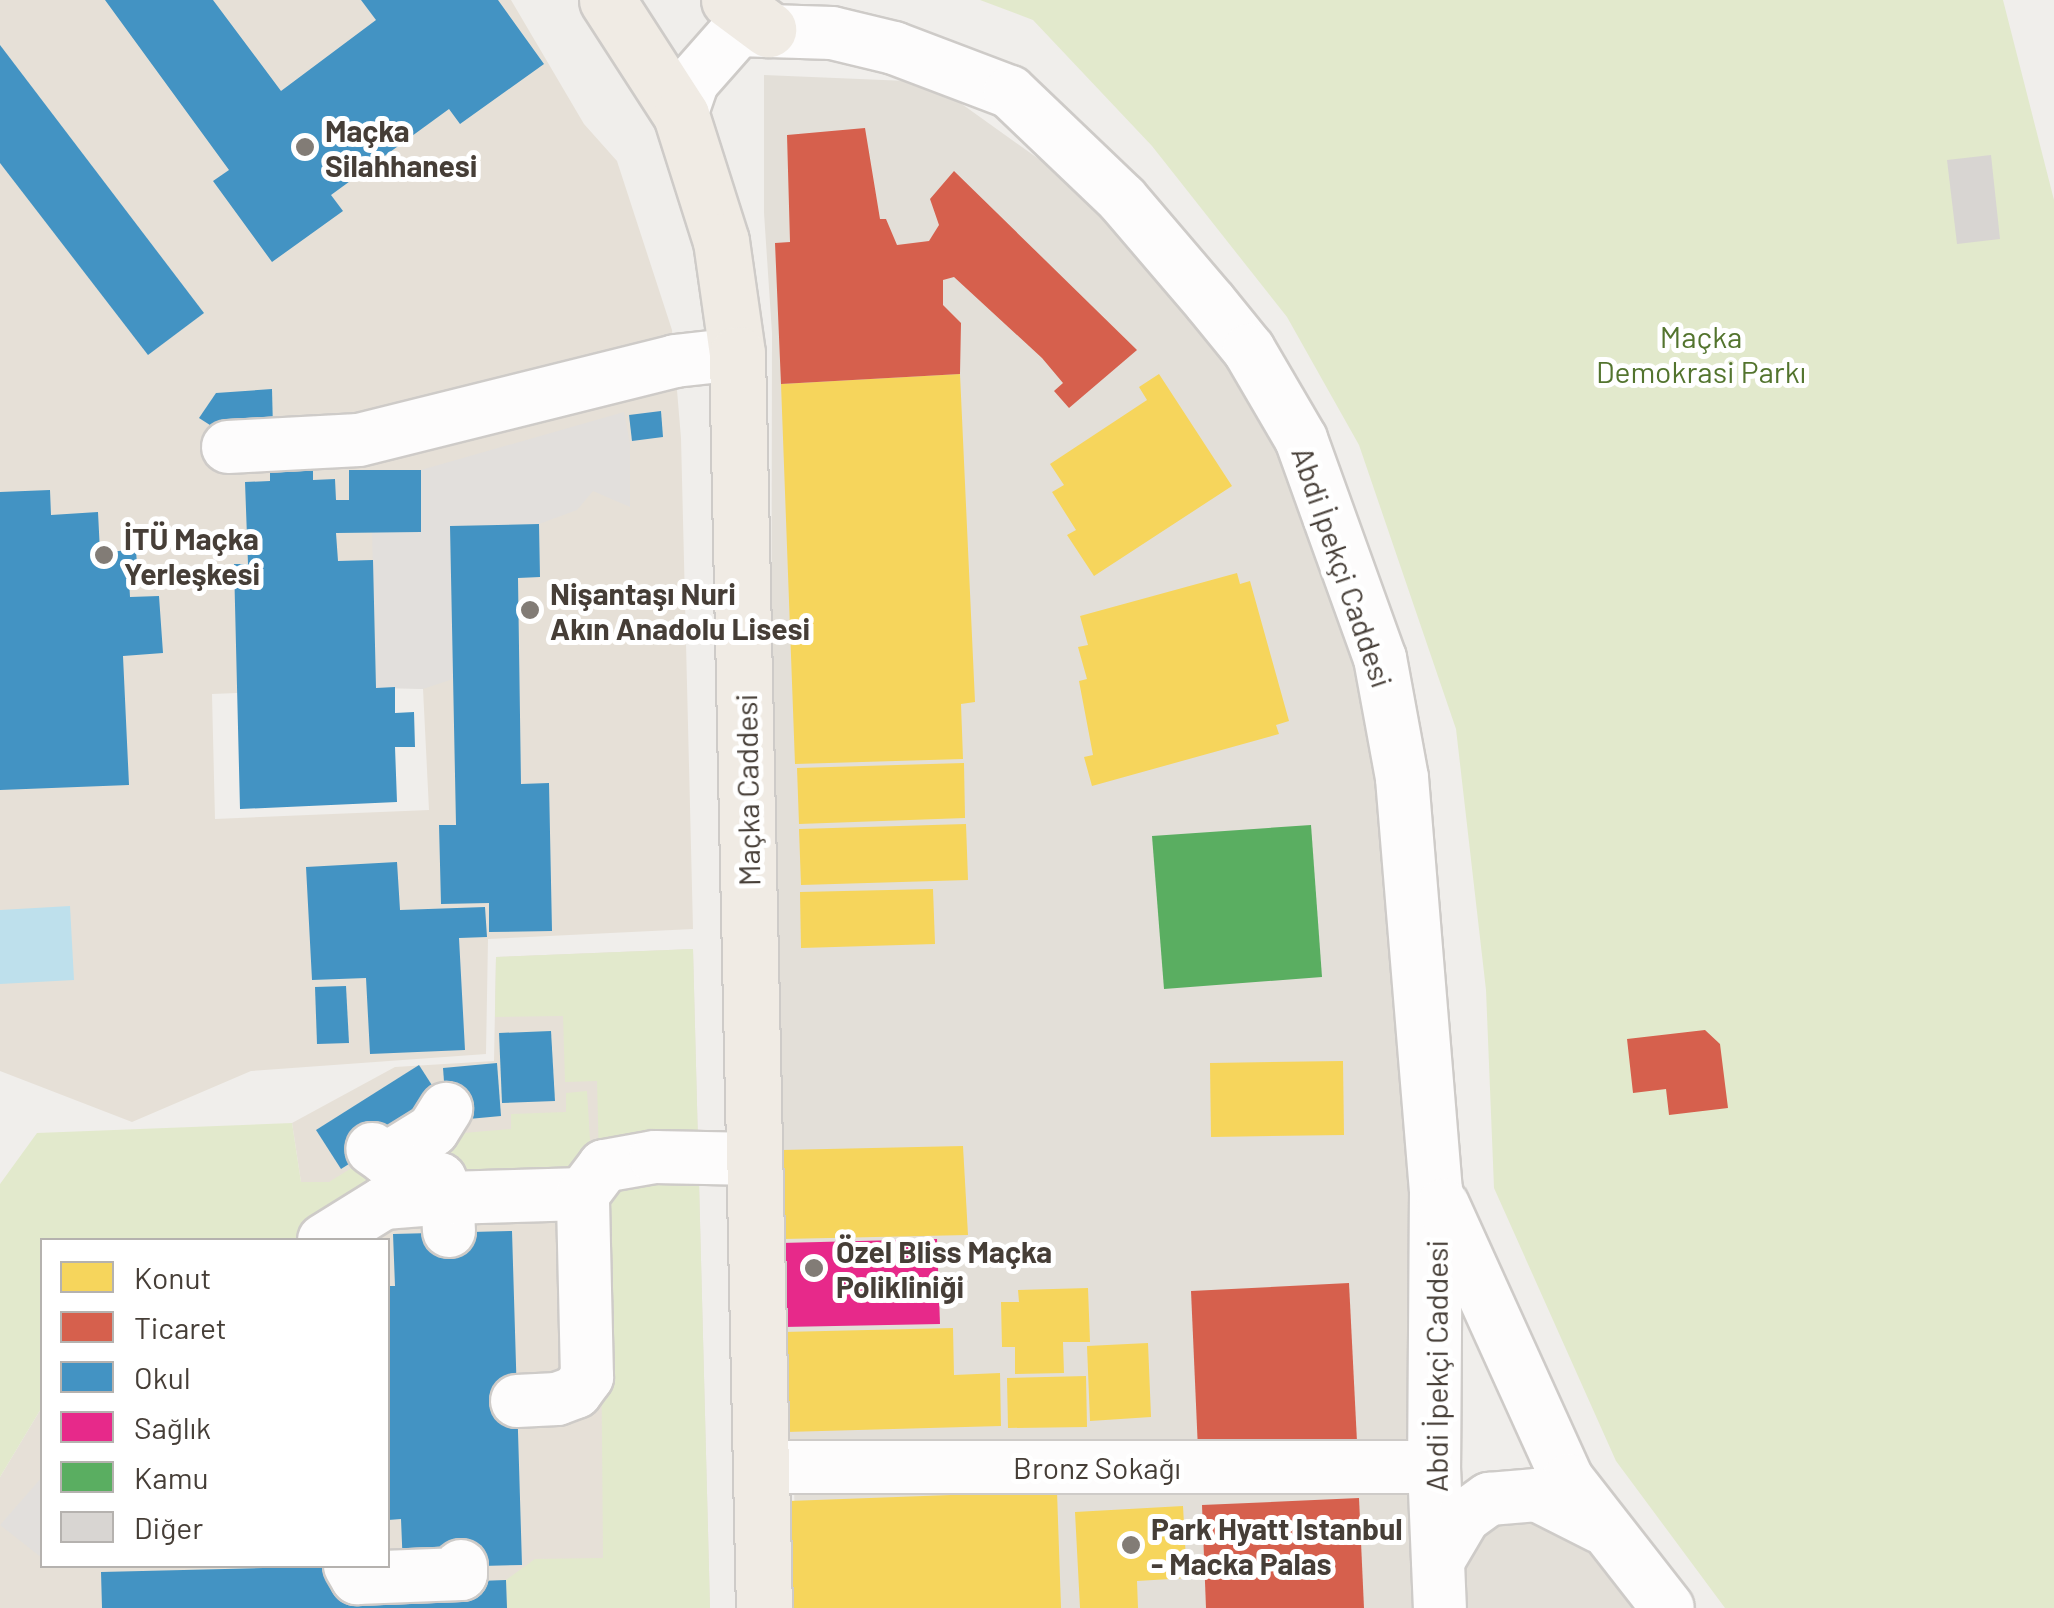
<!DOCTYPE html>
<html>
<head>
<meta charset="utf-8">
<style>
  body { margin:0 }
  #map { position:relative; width:2054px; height:1608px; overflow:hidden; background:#f0eeeb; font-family:Barlow,sans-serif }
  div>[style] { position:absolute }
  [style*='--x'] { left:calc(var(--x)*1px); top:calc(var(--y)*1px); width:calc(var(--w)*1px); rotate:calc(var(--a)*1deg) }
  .residential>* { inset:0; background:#e3dfd8 }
  .education>* { inset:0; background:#e6e0d7 }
  .green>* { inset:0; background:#e2e9cc }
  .parking>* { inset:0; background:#e2dfdc }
  .water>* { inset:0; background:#bee0ec }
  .homes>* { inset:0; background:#f6d55c }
  .shops>* { inset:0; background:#d6604d }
  .schools>* { inset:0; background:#4393c3 }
  .health>* { inset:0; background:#e7298a }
  .public>* { inset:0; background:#5aae61 }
  .building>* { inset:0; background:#d8d5d2 }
  .roads { filter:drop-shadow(2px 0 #cecbc8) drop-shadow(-2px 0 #cecbc8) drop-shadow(0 2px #cecbc8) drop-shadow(0 -2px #cecbc8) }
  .minor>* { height:52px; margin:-26px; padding:0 26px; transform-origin:26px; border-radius:26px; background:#fdfcfc }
  .major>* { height:55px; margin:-27.5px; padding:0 27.5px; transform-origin:27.5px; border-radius:27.5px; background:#f0ebe4 }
  .dots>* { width:28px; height:28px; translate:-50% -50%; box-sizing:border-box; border:5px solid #fff; border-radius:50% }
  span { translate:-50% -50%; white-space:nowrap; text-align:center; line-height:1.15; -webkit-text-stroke:10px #fff; paint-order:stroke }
  .poi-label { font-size:30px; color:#463e37; font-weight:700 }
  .left { translate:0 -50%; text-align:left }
  .park-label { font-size:30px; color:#53742e }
  .street-label { font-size:30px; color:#463e37 }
  .legend { position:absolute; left:40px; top:1238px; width:350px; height:330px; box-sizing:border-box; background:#fff; border:2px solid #b5b2af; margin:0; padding:12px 18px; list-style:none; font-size:30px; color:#463e37 }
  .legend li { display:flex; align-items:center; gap:20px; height:50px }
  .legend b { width:50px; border:2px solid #b5b2af }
</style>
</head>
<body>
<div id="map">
  <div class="residential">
    <div style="clip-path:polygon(764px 75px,931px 82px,1057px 172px,1211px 326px,1382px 644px,1434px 1462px,770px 1451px,772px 333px,764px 213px)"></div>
    <div style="clip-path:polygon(794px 1487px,1486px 1493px,1595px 1533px,1653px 1608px,797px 1608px)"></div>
  </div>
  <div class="education">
    <div style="clip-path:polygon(evenodd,0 0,511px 0,584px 124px,617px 161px,672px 330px,681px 438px,693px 929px,488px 939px,486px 1054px,251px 1071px,132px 1122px,0 1071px,0 0,395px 687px,423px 689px,429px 810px,215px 819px,212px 694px,395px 687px)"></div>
    <div style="clip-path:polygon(693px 949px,710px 1608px,0 1608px,0 1477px,42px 1407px,42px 1566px,388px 1566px,388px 1240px,66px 1240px,301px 1182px,292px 1123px,395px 1067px,494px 1061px,496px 957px)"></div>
  </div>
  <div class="green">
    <div style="clip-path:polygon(980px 0,2003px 0,2054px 200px,2054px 1608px,1725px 1608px,1616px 1461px,1494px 1188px,1486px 990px,1456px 729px,1359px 445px,1287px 317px,1152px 146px,1033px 20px)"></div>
    <div style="clip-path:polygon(693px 949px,710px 1608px,507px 1608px,506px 1580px,535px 1559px,603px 1558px,600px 1201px,597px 1081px,565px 1082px,563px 1016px,495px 1017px,496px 957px)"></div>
    <div style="clip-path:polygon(587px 1091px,592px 1172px,424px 1195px,370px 1240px,42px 1240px,42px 1407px,0 1477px,0 1184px,37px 1133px,292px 1123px,301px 1182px,329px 1182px,439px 1114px,440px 1135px,511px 1129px,511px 1114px,566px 1112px,566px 1093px)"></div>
  </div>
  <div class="parking">
    <div style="clip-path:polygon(624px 412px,630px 444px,630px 507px,593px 491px,577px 510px,539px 524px,450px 526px,453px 679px,423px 689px,376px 688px,372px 532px,421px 531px,421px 470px)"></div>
    <div style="clip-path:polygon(42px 1477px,42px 1558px,0 1525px)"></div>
  </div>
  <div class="water">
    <div style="clip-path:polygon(70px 906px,74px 980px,0 984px,0 910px)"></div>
  </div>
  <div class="homes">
    <div style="clip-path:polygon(960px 374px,975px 702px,961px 704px,963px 759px,795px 764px,781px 384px)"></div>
    <div style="clip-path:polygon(1159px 374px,1232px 486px,1094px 576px,1067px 535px,1076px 530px,1052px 492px,1064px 485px,1050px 464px,1147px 400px,1139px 387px)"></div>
    <div style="clip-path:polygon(1237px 573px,1240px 584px,1250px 581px,1289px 721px,1276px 725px,1279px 734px,1092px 786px,1084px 757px,1093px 755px,1079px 681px,1087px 679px,1078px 647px,1088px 645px,1080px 616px)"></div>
    <div style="clip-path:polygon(964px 763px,965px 818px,799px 824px,797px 768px)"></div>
    <div style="clip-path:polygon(966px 824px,968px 880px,801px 885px,799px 829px)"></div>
    <div style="clip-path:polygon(933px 889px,935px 944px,801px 948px,800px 892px)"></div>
    <div style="clip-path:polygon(1343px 1061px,1344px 1135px,1211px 1137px,1210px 1063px)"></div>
    <div style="clip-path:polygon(963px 1146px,968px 1235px,783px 1239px,782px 1150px)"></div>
    <div style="clip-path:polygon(1088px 1288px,1090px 1342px,1063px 1342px,1064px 1373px,1015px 1374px,1015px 1347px,1002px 1347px,1001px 1302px,1019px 1302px,1018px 1290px)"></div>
    <div style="clip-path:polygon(953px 1328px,954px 1375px,1000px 1373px,1001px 1426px,786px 1432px,783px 1332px)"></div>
    <div style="clip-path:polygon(1148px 1343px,1151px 1417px,1090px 1421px,1087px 1346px)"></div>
    <div style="clip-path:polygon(1086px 1376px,1087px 1427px,1008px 1428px,1007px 1378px)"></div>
    <div style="clip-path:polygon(1057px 1491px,1061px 1608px,793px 1608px,789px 1501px)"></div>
    <div style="clip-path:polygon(1183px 1506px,1187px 1578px,1137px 1581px,1138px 1608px,1080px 1608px,1075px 1512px)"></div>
  </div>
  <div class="shops">
    <div style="clip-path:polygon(865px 128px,880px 219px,886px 219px,897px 245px,929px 241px,939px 225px,930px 199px,954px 171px,1137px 350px,1069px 408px,1054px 391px,1063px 383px,1042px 358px,954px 277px,943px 280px,943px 305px,961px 323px,960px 374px,781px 384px,775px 243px,790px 242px,787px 135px)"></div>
    <div style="clip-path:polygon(1705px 1030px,1720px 1044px,1728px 1108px,1669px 1115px,1666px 1089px,1633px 1093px,1627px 1039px)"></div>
    <div style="clip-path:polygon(1349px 1283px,1357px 1442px,1198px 1450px,1191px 1291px)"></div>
    <div style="clip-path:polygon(1359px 1498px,1364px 1608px,1206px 1608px,1202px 1505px)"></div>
  </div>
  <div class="schools">
    <div style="clip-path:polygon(105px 0,213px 0,281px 91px,376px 20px,361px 0,498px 0,544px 64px,460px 124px,449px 109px,331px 195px,343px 211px,272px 262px,213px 181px,229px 170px)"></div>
    <div style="clip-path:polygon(0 45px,204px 313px,148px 355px,0 163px)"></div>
    <div style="clip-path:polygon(272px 389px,273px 429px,224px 434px,199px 418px,216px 393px)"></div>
    <div style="clip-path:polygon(661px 411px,663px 437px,632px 441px,629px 415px)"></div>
    <div style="clip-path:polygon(313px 469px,313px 480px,335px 479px,336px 500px,349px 500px,349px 470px,421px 470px,421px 532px,336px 533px,338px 561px,373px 560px,376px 688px,395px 687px,395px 713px,414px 712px,415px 747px,395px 747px,397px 802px,240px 809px,234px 564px,248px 564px,245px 482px,270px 481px,270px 471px)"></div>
    <div style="clip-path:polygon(50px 490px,51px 515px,98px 512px,100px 552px,136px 550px,138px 579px,129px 579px,130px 597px,159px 596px,163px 653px,123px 656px,129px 785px,0 790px,0 492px)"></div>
    <div style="clip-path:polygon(539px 524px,540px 577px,518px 578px,521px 784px,549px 783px,552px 931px,489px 932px,489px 903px,441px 904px,439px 825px,456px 825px,450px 526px)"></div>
    <div style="clip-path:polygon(397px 862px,400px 910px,485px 907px,487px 937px,459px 938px,465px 1050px,370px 1054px,366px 978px,312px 980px,306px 867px)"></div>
    <div style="clip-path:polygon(346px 986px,349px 1043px,317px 1044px,315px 987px)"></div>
    <div style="clip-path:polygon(551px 1031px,555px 1101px,502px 1103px,499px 1033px)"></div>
    <div style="clip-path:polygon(497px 1063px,501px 1116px,447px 1121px,443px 1068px)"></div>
    <div style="clip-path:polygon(419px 1065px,444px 1104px,341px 1169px,316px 1130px)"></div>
    <div style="clip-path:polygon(512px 1231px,522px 1565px,403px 1568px,401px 1519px,388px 1520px,388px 1286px,395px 1286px,393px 1234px)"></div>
    <div style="clip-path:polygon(341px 1566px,342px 1586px,506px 1580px,507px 1608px,102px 1608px,101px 1572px)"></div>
  </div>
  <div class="health">
    <div style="clip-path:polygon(937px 1239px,940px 1324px,783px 1327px,781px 1243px)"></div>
  </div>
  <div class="public">
    <div style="clip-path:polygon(1311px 825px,1322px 977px,1164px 989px,1152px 836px)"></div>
  </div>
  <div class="building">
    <div style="clip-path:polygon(1991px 155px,2000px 239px,1957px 244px,1947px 160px)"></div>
  </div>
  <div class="roads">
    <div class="minor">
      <div style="--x:681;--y:115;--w:36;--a:-71"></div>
      <div style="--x:693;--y:81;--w:68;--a:-48.6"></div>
      <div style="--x:738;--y:30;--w:94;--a:1.8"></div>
      <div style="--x:832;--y:33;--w:64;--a:13.6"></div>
      <div style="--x:894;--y:48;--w:124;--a:20.8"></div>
      <div style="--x:1010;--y:92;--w:155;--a:43.7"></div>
      <div style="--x:1122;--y:199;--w:135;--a:49.5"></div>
      <div style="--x:1210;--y:302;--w:62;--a:50.9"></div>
      <div style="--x:1249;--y:350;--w:103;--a:59.7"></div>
      <div style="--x:1301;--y:439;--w:233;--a:70.2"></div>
      <div style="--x:1380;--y:658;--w:122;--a:79.6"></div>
      <div style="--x:1402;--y:778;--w:413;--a:85.3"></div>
      <div style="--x:1436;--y:1190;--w:277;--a:90.4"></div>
      <div style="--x:1434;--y:1467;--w:141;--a:87.6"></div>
      <div style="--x:228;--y:447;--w:131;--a:-3.1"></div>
      <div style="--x:359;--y:440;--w:326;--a:-14"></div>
      <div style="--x:675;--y:361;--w:62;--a:-6.4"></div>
      <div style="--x:386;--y:1159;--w:55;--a:-31.7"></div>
      <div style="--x:433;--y:1130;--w:25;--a:-58"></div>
      <div style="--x:1443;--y:1205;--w:302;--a:65.6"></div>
      <div style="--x:1568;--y:1480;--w:162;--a:52"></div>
      <div style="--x:449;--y:1231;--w:33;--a:-93"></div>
      <div style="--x:447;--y:1198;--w:136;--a:-1.7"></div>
      <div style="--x:324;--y:1240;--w:70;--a:-31.7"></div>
      <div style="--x:384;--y:1203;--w:63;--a:-4.5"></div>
      <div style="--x:447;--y:1198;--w:20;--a:-110"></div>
      <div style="--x:440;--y:1179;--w:40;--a:-165.6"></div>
      <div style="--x:401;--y:1169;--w:35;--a:-145"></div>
      <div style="--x:517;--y:1401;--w:40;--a:-2.9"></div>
      <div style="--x:557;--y:1399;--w:20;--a:-20"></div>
      <div style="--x:576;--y:1392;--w:19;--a:-54"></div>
      <div style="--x:587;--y:1377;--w:183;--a:-91.3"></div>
      <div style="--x:583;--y:1194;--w:35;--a:-53"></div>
      <div style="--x:604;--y:1166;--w:52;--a:-10"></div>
      <div style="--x:655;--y:1157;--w:100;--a:1.1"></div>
      <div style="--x:761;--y:1467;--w:673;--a:0"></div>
      <div style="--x:1438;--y:1561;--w:51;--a:-59.4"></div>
      <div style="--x:1464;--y:1517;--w:31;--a:-36"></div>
      <div style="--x:1489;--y:1499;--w:48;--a:-4.8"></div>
      <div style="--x:1537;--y:1495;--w:71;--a:26.9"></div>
      <div style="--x:350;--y:1566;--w:14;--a:60"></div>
      <div style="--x:357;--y:1578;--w:104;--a:-2.2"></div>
      <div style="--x:461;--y:1574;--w:8;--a:-90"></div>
    </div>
    <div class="major">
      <div style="--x:607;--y:0;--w:137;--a:57.2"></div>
      <div style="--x:681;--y:115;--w:132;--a:72.4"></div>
      <div style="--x:721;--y:241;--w:114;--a:81.9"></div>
      <div style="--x:737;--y:354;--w:1254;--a:88.77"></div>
      <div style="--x:729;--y:0;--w:49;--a:36.6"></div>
    </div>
  </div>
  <div class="dots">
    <div style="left:305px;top:147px;background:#827c76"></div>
    <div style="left:104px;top:555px;background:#827c76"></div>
    <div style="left:530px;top:610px;background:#827c76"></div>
    <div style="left:814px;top:1268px;background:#827c76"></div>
    <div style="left:1131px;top:1545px;background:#827c76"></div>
  </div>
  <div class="poi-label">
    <span class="left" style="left:325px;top:147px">Maçka<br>Silahhanesi</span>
    <span class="left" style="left:124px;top:555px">İTÜ Maçka<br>Yerleşkesi</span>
    <span class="left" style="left:550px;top:610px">Nişantaşı Nuri<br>Akın Anadolu Lisesi</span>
    <span class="left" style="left:836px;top:1268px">Özel Bliss Maçka<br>Polikliniği</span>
    <span class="left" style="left:1151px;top:1545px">Park Hyatt Istanbul<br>- Macka Palas</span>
  </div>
  <div class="park-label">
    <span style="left:1701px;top:353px">Maçka<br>Demokrasi Parkı</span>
  </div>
  <div class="street-label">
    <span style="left:1343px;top:567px;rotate:71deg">Abdi İpekçi Caddesi</span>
    <span style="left:747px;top:790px;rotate:-91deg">Maçka Caddesi</span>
    <span style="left:1436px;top:1366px;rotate:-90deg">Abdi İpekçi Caddesi</span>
    <span style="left:1097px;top:1467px">Bronz Sokağı</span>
  </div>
  <ul class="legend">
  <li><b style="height:28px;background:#f6d55c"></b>Konut</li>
  <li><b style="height:28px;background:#d6604d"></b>Ticaret</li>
  <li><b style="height:28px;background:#4393c3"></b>Okul</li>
  <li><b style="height:28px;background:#e7298a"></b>Sağlık</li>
  <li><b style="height:28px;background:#5aae61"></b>Kamu</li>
  <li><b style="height:28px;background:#d8d5d2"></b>Diğer</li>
  </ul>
</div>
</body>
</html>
